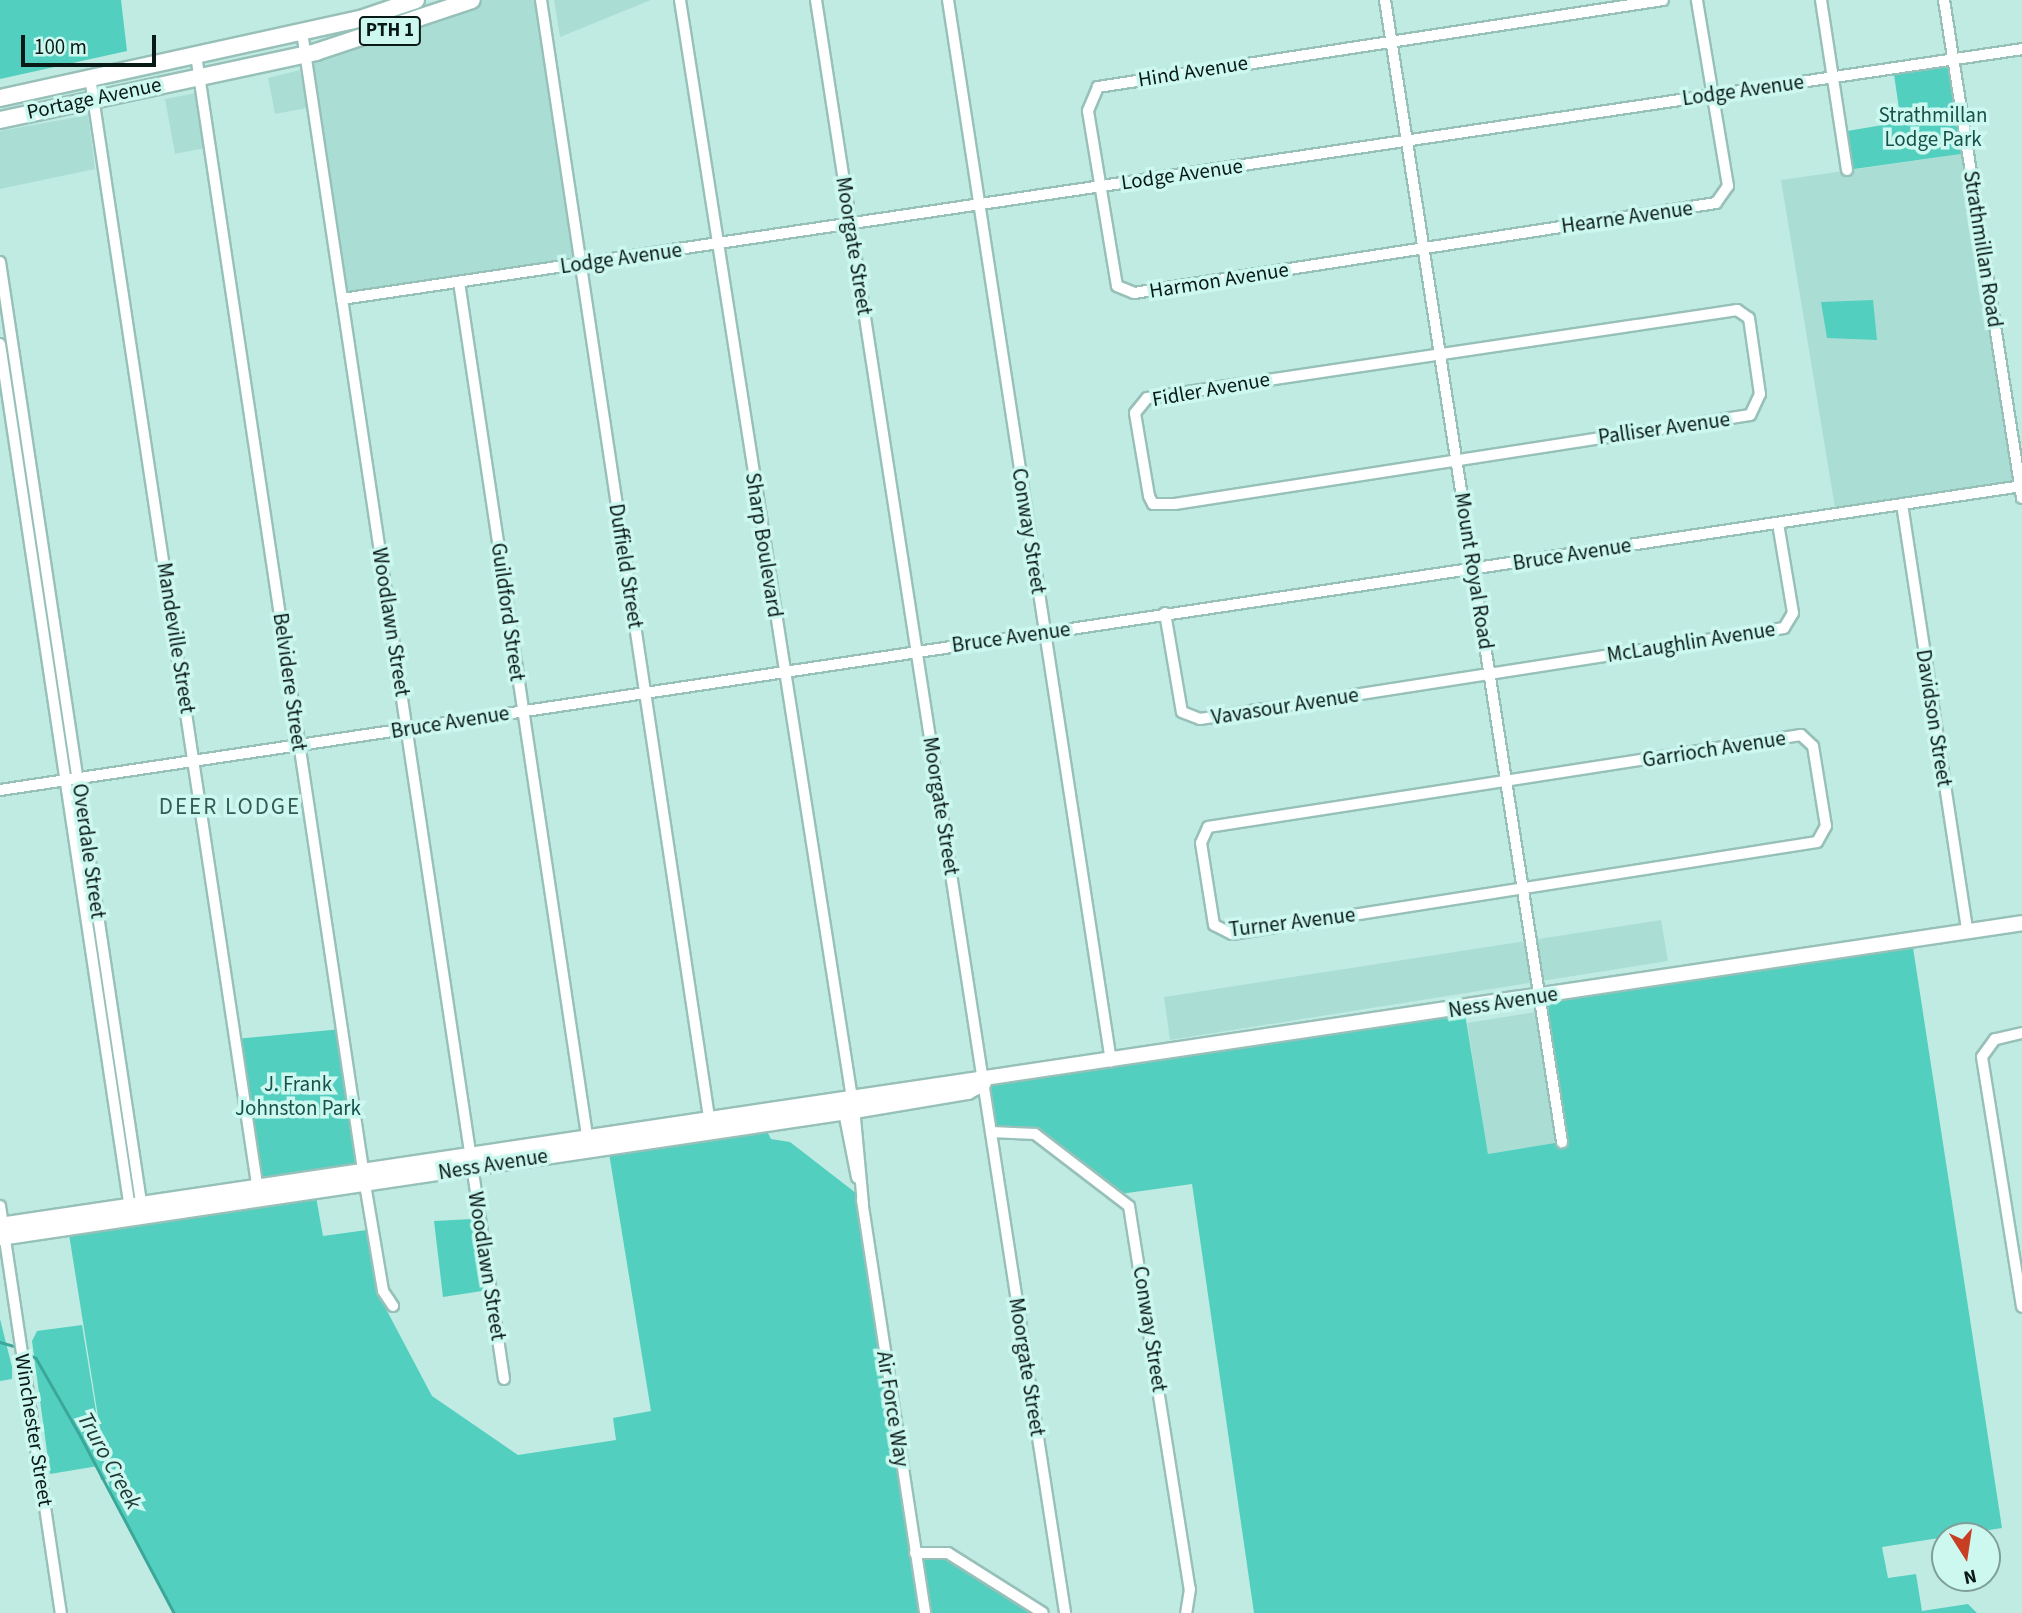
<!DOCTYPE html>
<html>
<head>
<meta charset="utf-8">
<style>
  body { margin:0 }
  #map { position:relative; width:2022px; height:1613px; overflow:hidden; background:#c0ebe3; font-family:"Source Sans 3",sans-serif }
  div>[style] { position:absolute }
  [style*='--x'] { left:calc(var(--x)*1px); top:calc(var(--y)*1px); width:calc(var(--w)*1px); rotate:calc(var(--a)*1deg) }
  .built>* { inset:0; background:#aaded5 }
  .green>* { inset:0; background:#53cfbf }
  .stream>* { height:2.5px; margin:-1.25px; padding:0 1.25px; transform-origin:1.25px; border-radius:1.25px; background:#3aa799 }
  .roads { filter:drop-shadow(2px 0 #97c0b9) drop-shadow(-2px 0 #97c0b9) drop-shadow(0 2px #97c0b9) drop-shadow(0 -2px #97c0b9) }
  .minor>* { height:10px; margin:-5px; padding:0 5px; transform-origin:5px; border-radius:5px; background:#fff }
  .secondary>* { height:14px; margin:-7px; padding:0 7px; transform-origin:7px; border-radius:7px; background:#fff }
  .trunk>* { height:16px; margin:-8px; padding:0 8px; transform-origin:8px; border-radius:8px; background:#fff }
  span { translate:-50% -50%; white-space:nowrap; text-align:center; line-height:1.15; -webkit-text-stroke:7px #cdf8f0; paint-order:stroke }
  .shield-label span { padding:2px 5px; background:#cdf8f0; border:2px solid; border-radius:5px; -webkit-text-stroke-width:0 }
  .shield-label { font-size:19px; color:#091916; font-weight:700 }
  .street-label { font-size:21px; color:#091916 }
  .park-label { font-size:21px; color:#15524b }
  .neighbourhood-label { font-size:23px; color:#355b55; letter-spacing:2px }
  .water-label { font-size:23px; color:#213935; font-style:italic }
  .north { position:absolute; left:1931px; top:1522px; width:70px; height:70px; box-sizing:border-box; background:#cdf8f0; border:2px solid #7f9f99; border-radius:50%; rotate:168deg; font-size:19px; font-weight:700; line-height:28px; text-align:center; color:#091916 }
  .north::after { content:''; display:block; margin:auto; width:24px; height:32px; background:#c83e22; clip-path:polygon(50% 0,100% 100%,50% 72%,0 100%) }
  .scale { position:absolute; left:21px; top:35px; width:135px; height:32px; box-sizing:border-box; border:4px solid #091916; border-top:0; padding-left:9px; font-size:21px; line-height:24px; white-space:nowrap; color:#091916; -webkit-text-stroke:5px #cdf8f0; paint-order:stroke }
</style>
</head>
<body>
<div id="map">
  <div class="built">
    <div style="clip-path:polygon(472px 0,541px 0,580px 264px,342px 299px,306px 54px)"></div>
    <div style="clip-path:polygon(554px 0,651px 0,560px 37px)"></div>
    <div style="clip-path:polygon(300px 70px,307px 108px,275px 114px,268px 78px)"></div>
    <div style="clip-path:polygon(201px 92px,210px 147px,175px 154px,165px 99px)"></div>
    <div style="clip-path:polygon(88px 115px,95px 169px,0 189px,0 131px)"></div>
    <div style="clip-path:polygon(1968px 153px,2020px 486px,1836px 514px,1781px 180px)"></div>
    <div style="clip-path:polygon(1661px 920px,1668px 961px,1170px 1040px,1164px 997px)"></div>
    <div style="clip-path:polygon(1542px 1011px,1562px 1142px,1488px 1154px,1467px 1023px)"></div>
  </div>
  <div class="green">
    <div style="clip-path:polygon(0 0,121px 0,127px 51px,0 79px)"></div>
    <div style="clip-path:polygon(1954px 59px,1968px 153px,1847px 170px,1841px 132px,1901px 122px,1893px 68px)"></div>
    <div style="clip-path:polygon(1873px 300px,1877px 340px,1827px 338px,1821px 302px)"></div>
    <div style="clip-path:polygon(1912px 941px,2002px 1528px,1882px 1547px,1888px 1578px,1916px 1574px,1922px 1611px,1968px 1604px,1977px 1613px,1254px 1613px,1192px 1184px,1120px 1194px,1045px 1140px,991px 1132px,984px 1083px,1464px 1008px,1488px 1154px,1561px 1142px,1538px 997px)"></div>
    <div style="clip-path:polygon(342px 1029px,363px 1169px,258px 1186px,236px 1039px)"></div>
    <div style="clip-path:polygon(767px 1131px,771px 1139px,790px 1142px,861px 1197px,915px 1553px,935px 1550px,1043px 1613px,174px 1613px,110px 1492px,68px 1228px,315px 1191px,323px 1236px,374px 1229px,383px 1291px,393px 1306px,386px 1309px,432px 1396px,518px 1455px,616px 1440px,613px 1418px,651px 1411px,608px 1147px)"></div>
    <div style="clip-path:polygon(472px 1219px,485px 1284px,482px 1291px,443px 1297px,434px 1221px)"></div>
    <div style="clip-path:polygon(0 1319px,12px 1367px,12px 1379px,0 1381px)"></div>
    <div style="clip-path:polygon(82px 1325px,107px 1479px,101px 1480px,98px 1466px,50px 1474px,32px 1341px,37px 1331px)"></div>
  </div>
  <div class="stream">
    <div style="--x:0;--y:1342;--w:18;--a:16"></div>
    <div style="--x:26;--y:1353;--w:11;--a:27"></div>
    <div style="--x:36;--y:1358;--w:91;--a:60.3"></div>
    <div style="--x:81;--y:1437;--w:199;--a:62.1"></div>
  </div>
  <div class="roads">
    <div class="minor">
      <div style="--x:541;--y:0;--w:1137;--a:81.45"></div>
      <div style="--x:680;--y:0;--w:1132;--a:81.1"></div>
      <div style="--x:855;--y:1118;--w:86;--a:84.7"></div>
      <div style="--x:816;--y:0;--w:1632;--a:81.22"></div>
      <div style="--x:948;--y:0;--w:1074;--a:81.27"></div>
      <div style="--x:1385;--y:0;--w:1156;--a:81.19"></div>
      <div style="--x:1663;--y:0;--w:572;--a:171.25"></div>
      <div style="--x:1098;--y:87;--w:26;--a:113"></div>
      <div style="--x:1088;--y:111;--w:177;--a:80.6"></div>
      <div style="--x:1117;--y:286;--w:18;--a:22"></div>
      <div style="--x:1134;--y:293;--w:589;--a:-8.79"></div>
      <div style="--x:1716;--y:203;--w:21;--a:-55"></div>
      <div style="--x:1728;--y:186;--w:189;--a:-99.5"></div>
      <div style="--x:1821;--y:0;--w:172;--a:81.3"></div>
      <div style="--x:1944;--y:0;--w:504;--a:81.1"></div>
      <div style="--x:302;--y:32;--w:1362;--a:81.47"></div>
      <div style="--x:196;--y:55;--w:1148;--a:81.48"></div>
      <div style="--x:366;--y:1190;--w:102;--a:80.4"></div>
      <div style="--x:383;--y:1291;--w:18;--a:56"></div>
      <div style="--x:90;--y:77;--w:1127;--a:81.42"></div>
      <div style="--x:0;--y:262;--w:958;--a:81.47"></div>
      <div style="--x:459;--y:282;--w:870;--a:81.47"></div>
      <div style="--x:342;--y:299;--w:1698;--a:-8.46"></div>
      <div style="--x:1737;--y:310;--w:14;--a:34"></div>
      <div style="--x:1749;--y:318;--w:77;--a:81.8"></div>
      <div style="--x:1760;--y:394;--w:23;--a:115"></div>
      <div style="--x:1750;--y:415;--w:582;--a:171.2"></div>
      <div style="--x:1175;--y:504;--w:22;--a:180"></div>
      <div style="--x:1153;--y:504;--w:9;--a:-117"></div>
      <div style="--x:1149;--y:496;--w:84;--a:-99.6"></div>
      <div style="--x:1135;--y:413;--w:19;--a:-51"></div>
      <div style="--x:1147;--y:398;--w:597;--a:-8.48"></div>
      <div style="--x:0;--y:344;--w:875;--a:81.45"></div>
      <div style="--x:1902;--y:504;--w:432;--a:81.3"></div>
      <div style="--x:1165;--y:613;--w:100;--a:80.3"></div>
      <div style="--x:1182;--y:712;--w:19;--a:21"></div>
      <div style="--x:1200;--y:719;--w:591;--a:-8.86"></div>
      <div style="--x:1784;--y:628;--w:17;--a:-59"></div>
      <div style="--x:1793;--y:613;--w:91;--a:-99.5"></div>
      <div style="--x:1801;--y:735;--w:16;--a:43"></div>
      <div style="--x:1813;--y:746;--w:81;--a:80.8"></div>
      <div style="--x:1826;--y:826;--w:18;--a:119"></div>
      <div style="--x:1817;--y:842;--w:592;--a:171.06"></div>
      <div style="--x:1232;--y:934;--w:20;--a:-153"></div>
      <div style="--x:1214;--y:925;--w:83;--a:-99"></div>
      <div style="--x:1201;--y:843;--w:17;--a:-66"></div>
      <div style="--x:1208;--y:827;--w:600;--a:-8.82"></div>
      <div style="--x:0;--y:790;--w:2045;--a:-8.55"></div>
      <div style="--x:2022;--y:1033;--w:28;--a:167"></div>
      <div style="--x:1995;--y:1039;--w:22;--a:126"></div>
      <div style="--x:1982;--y:1057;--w:253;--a:80.9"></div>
      <div style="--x:843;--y:1107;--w:72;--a:78.8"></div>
      <div style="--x:991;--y:1132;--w:44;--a:2.6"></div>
      <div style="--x:1035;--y:1134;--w:118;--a:37.5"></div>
      <div style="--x:1129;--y:1206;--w:388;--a:81"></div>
      <div style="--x:1190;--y:1589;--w:24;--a:99"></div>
      <div style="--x:862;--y:1200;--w:418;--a:81.3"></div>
      <div style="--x:0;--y:1206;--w:412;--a:81.5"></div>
      <div style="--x:915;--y:1553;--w:33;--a:0"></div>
      <div style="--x:948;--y:1553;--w:112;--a:32.3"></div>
    </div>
    <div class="secondary">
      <div style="--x:0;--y:1225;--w:2044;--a:-8.49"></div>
      <div style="--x:0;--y:1238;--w:863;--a:-8.46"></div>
      <div style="--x:854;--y:1111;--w:116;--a:-9.5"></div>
      <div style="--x:968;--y:1092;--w:18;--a:-29"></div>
    </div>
    <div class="trunk">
      <div style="--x:0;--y:98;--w:369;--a:-12.4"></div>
      <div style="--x:360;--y:19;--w:59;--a:-18.7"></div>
      <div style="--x:0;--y:120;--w:323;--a:-12.1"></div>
      <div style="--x:316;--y:52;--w:164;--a:-18.4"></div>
    </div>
  </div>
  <div class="shield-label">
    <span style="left:390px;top:31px">PTH 1</span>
  </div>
  <div class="street-label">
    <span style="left:1193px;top:71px;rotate:-9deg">Hind Avenue</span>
    <span style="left:1743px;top:90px;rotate:-8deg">Lodge Avenue</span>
    <span style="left:94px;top:98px;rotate:-12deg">Portage Avenue</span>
    <span style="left:1182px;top:174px;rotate:-8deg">Lodge Avenue</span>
    <span style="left:1627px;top:217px;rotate:-8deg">Hearne Avenue</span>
    <span style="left:854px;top:246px;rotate:81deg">Moorgate Street</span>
    <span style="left:1983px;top:249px;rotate:81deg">Strathmillan Road</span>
    <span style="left:621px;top:258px;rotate:-8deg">Lodge Avenue</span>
    <span style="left:1219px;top:280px;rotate:-9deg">Harmon Avenue</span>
    <span style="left:1211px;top:389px;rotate:-10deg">Fidler Avenue</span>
    <span style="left:1664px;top:428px;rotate:-8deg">Palliser Avenue</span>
    <span style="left:1029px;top:531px;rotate:81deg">Conway Street</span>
    <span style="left:764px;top:545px;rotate:81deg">Sharp Boulevard</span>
    <span style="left:1572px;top:554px;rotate:-9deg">Bruce Avenue</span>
    <span style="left:626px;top:566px;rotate:81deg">Duffield Street</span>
    <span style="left:1474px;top:571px;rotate:81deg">Mount Royal Road</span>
    <span style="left:508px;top:612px;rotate:82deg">Guildford Street</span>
    <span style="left:391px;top:622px;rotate:81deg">Woodlawn Street</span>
    <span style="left:1011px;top:637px;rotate:-8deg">Bruce Avenue</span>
    <span style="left:176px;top:638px;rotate:81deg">Mandeville Street</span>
    <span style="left:1691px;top:642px;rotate:-9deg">McLaughlin Avenue</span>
    <span style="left:290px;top:682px;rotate:82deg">Belvidere Street</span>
    <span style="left:1285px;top:706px;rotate:-9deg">Vavasour Avenue</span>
    <span style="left:1934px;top:718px;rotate:81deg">Davidson Street</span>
    <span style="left:450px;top:722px;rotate:-9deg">Bruce Avenue</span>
    <span style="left:1714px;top:749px;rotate:-9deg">Garrioch Avenue</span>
    <span style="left:941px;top:806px;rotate:81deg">Moorgate Street</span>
    <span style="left:89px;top:851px;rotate:82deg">Overdale Street</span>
    <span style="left:1292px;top:922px;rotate:-7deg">Turner Avenue</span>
    <span style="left:1503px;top:1002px;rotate:-9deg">Ness Avenue</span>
    <span style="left:493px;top:1164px;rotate:-9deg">Ness Avenue</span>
    <span style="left:487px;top:1266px;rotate:81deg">Woodlawn Street</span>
    <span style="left:1150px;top:1329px;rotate:81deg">Conway Street</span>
    <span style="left:1027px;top:1367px;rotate:81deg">Moorgate Street</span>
    <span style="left:893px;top:1409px;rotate:81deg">Air Force Way</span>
    <span style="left:34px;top:1430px;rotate:81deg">Winchester Street</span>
  </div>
  <div class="park-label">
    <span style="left:1933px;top:127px">Strathmillan<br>Lodge Park</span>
    <span style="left:298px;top:1096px">J. Frank<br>Johnston Park</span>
  </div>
  <div class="neighbourhood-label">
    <span style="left:230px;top:807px">DEER LODGE</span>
  </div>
  <div class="water-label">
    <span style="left:109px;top:1461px;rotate:61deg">Truro Creek</span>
  </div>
  <div class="north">N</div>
  <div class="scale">100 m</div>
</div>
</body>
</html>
